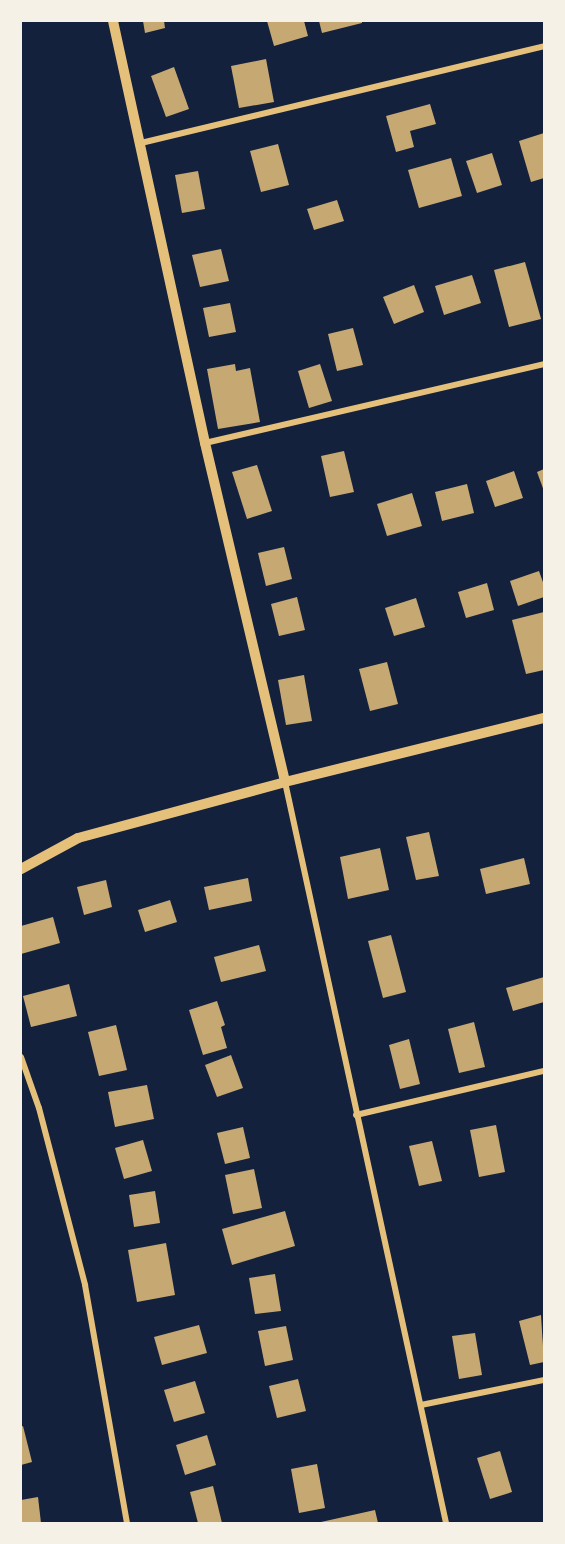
<!DOCTYPE html>
<html>
<head>
<meta charset="utf-8">
<style>
  body { margin:0 }
  #map { position:relative; width:565px; height:1544px; overflow:hidden; background:#14213d; font-family:"Titillium Web",sans-serif }
  div>[style] { position:absolute }
  [style*='--x'] { left:calc(var(--x)*1px); top:calc(var(--y)*1px); width:calc(var(--w)*1px); rotate:calc(var(--a)*1deg) }
  .building>* { inset:0; background:#c6a872 }
  .minor>* { height:6px; margin:-3px; padding:0 3px; transform-origin:3px; border-radius:3px; background:#e5c07b }
  .tertiary>* { height:10px; margin:-5px; padding:0 5px; transform-origin:5px; border-radius:5px; background:#e5c07b }
  span { translate:-50% -50%; white-space:nowrap; text-align:center; line-height:1.15; -webkit-text-stroke:4.5px #f6f1e7; paint-order:stroke }
  .frame { position:absolute; inset:0; border:22px solid #f6f1e7; pointer-events:none }
</style>
</head>
<body>
<div id="map">
  <div class="building">
    <div style="clip-path:polygon(143px 21px,164px 21px,165px 28px,145px 33px)"></div>
    <div style="clip-path:polygon(267px 21px,304px 21px,308px 36px,274px 46px)"></div>
    <div style="clip-path:polygon(319px 21px,362px 21px,362px 23px,322px 33px)"></div>
    <div style="clip-path:polygon(266px 59px,274px 102px,239px 108px,231px 66px)"></div>
    <div style="clip-path:polygon(174px 67px,189px 109px,166px 117px,151px 76px)"></div>
    <div style="clip-path:polygon(430px 104px,436px 124px,410px 131px,414px 147px,396px 152px,386px 116px)"></div>
    <div style="clip-path:polygon(544px 133px,544px 178px,531px 182px,519px 141px)"></div>
    <div style="clip-path:polygon(278px 144px,289px 185px,261px 192px,250px 151px)"></div>
    <div style="clip-path:polygon(492px 153px,502px 185px,477px 193px,466px 161px)"></div>
    <div style="clip-path:polygon(451px 158px,462px 196px,419px 208px,408px 170px)"></div>
    <div style="clip-path:polygon(198px 171px,205px 209px,182px 213px,175px 175px)"></div>
    <div style="clip-path:polygon(337px 200px,344px 221px,314px 230px,307px 209px)"></div>
    <div style="clip-path:polygon(221px 249px,229px 281px,200px 287px,192px 255px)"></div>
    <div style="clip-path:polygon(525px 262px,541px 319px,509px 327px,494px 270px)"></div>
    <div style="clip-path:polygon(472px 275px,481px 303px,444px 315px,435px 286px)"></div>
    <div style="clip-path:polygon(414px 285px,424px 312px,394px 324px,383px 297px)"></div>
    <div style="clip-path:polygon(230px 303px,236px 332px,209px 337px,203px 308px)"></div>
    <div style="clip-path:polygon(353px 328px,363px 365px,337px 371px,328px 334px)"></div>
    <div style="clip-path:polygon(235px 364px,236px 371px,250px 368px,260px 422px,218px 429px,207px 369px)"></div>
    <div style="clip-path:polygon(320px 364px,332px 401px,309px 408px,298px 371px)"></div>
    <div style="clip-path:polygon(344px 451px,354px 492px,330px 497px,321px 456px)"></div>
    <div style="clip-path:polygon(257px 465px,272px 511px,247px 519px,232px 472px)"></div>
    <div style="clip-path:polygon(544px 469px,544px 491px,537px 472px)"></div>
    <div style="clip-path:polygon(514px 471px,523px 498px,495px 507px,486px 481px)"></div>
    <div style="clip-path:polygon(467px 484px,474px 513px,442px 521px,435px 492px)"></div>
    <div style="clip-path:polygon(412px 493px,422px 526px,387px 536px,377px 504px)"></div>
    <div style="clip-path:polygon(284px 547px,292px 579px,266px 586px,258px 553px)"></div>
    <div style="clip-path:polygon(539px 571px,544px 585px,544px 597px,518px 606px,510px 581px)"></div>
    <div style="clip-path:polygon(487px 583px,494px 610px,466px 618px,458px 592px)"></div>
    <div style="clip-path:polygon(297px 597px,305px 630px,279px 636px,271px 604px)"></div>
    <div style="clip-path:polygon(416px 598px,425px 627px,394px 636px,385px 608px)"></div>
    <div style="clip-path:polygon(544px 612px,544px 670px,526px 674px,512px 620px)"></div>
    <div style="clip-path:polygon(387px 662px,398px 704px,370px 711px,359px 669px)"></div>
    <div style="clip-path:polygon(304px 675px,312px 721px,286px 725px,278px 680px)"></div>
    <div style="clip-path:polygon(429px 832px,439px 876px,416px 880px,406px 837px)"></div>
    <div style="clip-path:polygon(380px 848px,389px 890px,348px 899px,340px 857px)"></div>
    <div style="clip-path:polygon(524px 858px,530px 884px,486px 894px,480px 869px)"></div>
    <div style="clip-path:polygon(248px 878px,252px 901px,209px 910px,204px 887px)"></div>
    <div style="clip-path:polygon(106px 880px,112px 907px,84px 915px,77px 887px)"></div>
    <div style="clip-path:polygon(170px 900px,177px 922px,145px 932px,138px 910px)"></div>
    <div style="clip-path:polygon(53px 917px,60px 943px,21px 954px,21px 926px)"></div>
    <div style="clip-path:polygon(391px 935px,406px 992px,383px 998px,368px 941px)"></div>
    <div style="clip-path:polygon(259px 945px,266px 971px,221px 982px,214px 957px)"></div>
    <div style="clip-path:polygon(544px 977px,544px 1002px,513px 1011px,506px 988px)"></div>
    <div style="clip-path:polygon(69px 984px,77px 1016px,31px 1027px,23px 996px)"></div>
    <div style="clip-path:polygon(217px 1001px,225px 1025px,221px 1027px,227px 1048px,203px 1055px,189px 1010px)"></div>
    <div style="clip-path:polygon(474px 1022px,485px 1067px,459px 1073px,448px 1029px)"></div>
    <div style="clip-path:polygon(116px 1025px,127px 1070px,99px 1076px,88px 1032px)"></div>
    <div style="clip-path:polygon(409px 1039px,420px 1084px,400px 1089px,389px 1045px)"></div>
    <div style="clip-path:polygon(231px 1055px,243px 1088px,217px 1097px,205px 1065px)"></div>
    <div style="clip-path:polygon(147px 1085px,154px 1119px,115px 1127px,108px 1092px)"></div>
    <div style="clip-path:polygon(496px 1125px,505px 1172px,479px 1177px,470px 1130px)"></div>
    <div style="clip-path:polygon(243px 1127px,250px 1158px,225px 1164px,217px 1133px)"></div>
    <div style="clip-path:polygon(143px 1140px,152px 1171px,124px 1179px,115px 1148px)"></div>
    <div style="clip-path:polygon(432px 1141px,442px 1181px,419px 1186px,409px 1146px)"></div>
    <div style="clip-path:polygon(254px 1169px,262px 1208px,233px 1214px,225px 1175px)"></div>
    <div style="clip-path:polygon(155px 1191px,160px 1223px,134px 1227px,129px 1195px)"></div>
    <div style="clip-path:polygon(285px 1211px,295px 1246px,232px 1265px,222px 1229px)"></div>
    <div style="clip-path:polygon(166px 1243px,175px 1295px,137px 1302px,128px 1250px)"></div>
    <div style="clip-path:polygon(275px 1274px,281px 1311px,255px 1314px,249px 1278px)"></div>
    <div style="clip-path:polygon(541px 1315px,544px 1362px,530px 1365px,519px 1321px)"></div>
    <div style="clip-path:polygon(199px 1325px,207px 1353px,162px 1365px,154px 1337px)"></div>
    <div style="clip-path:polygon(286px 1326px,293px 1360px,265px 1366px,258px 1331px)"></div>
    <div style="clip-path:polygon(475px 1333px,482px 1375px,459px 1379px,452px 1336px)"></div>
    <div style="clip-path:polygon(298px 1379px,306px 1411px,277px 1418px,269px 1386px)"></div>
    <div style="clip-path:polygon(195px 1381px,205px 1413px,174px 1422px,164px 1390px)"></div>
    <div style="clip-path:polygon(23px 1426px,32px 1462px,21px 1465px,21px 1427px)"></div>
    <div style="clip-path:polygon(207px 1435px,216px 1465px,185px 1475px,176px 1445px)"></div>
    <div style="clip-path:polygon(500px 1451px,512px 1492px,490px 1499px,477px 1458px)"></div>
    <div style="clip-path:polygon(317px 1464px,325px 1508px,299px 1513px,291px 1469px)"></div>
    <div style="clip-path:polygon(213px 1486px,222px 1523px,198px 1523px,190px 1492px)"></div>
    <div style="clip-path:polygon(38px 1497px,41px 1523px,21px 1523px,21px 1500px)"></div>
    <div style="clip-path:polygon(375px 1510px,378px 1523px,321px 1523px,321px 1522px)"></div>
  </div>
  <div class="minor">
    <div style="--x:141;--y:143;--w:415;--a:-13.5"></div>
    <div style="--x:205;--y:443;--w:348;--a:-13.1"></div>
    <div style="--x:285;--y:782;--w:758;--a:77.74"></div>
    <div style="--x:21;--y:1057;--w:54;--a:70.6"></div>
    <div style="--x:39;--y:1108;--w:183;--a:75.4"></div>
    <div style="--x:85;--y:1285;--w:242;--a:80"></div>
    <div style="--x:356;--y:1115;--w:193;--a:-13.2"></div>
    <div style="--x:421;--y:1405;--w:126;--a:-11.5"></div>
  </div>
  <div class="tertiary">
    <div style="--x:113;--y:21;--w:432;--a:77.7"></div>
    <div style="--x:205;--y:443;--w:348;--a:76.7"></div>
    <div style="--x:21;--y:869;--w:65;--a:-28.5"></div>
    <div style="--x:78;--y:838;--w:214;--a:-15.1"></div>
    <div style="--x:285;--y:782;--w:267;--a:-13.9"></div>
  </div>
  <div class="frame"></div>
</div>
</body>
</html>
